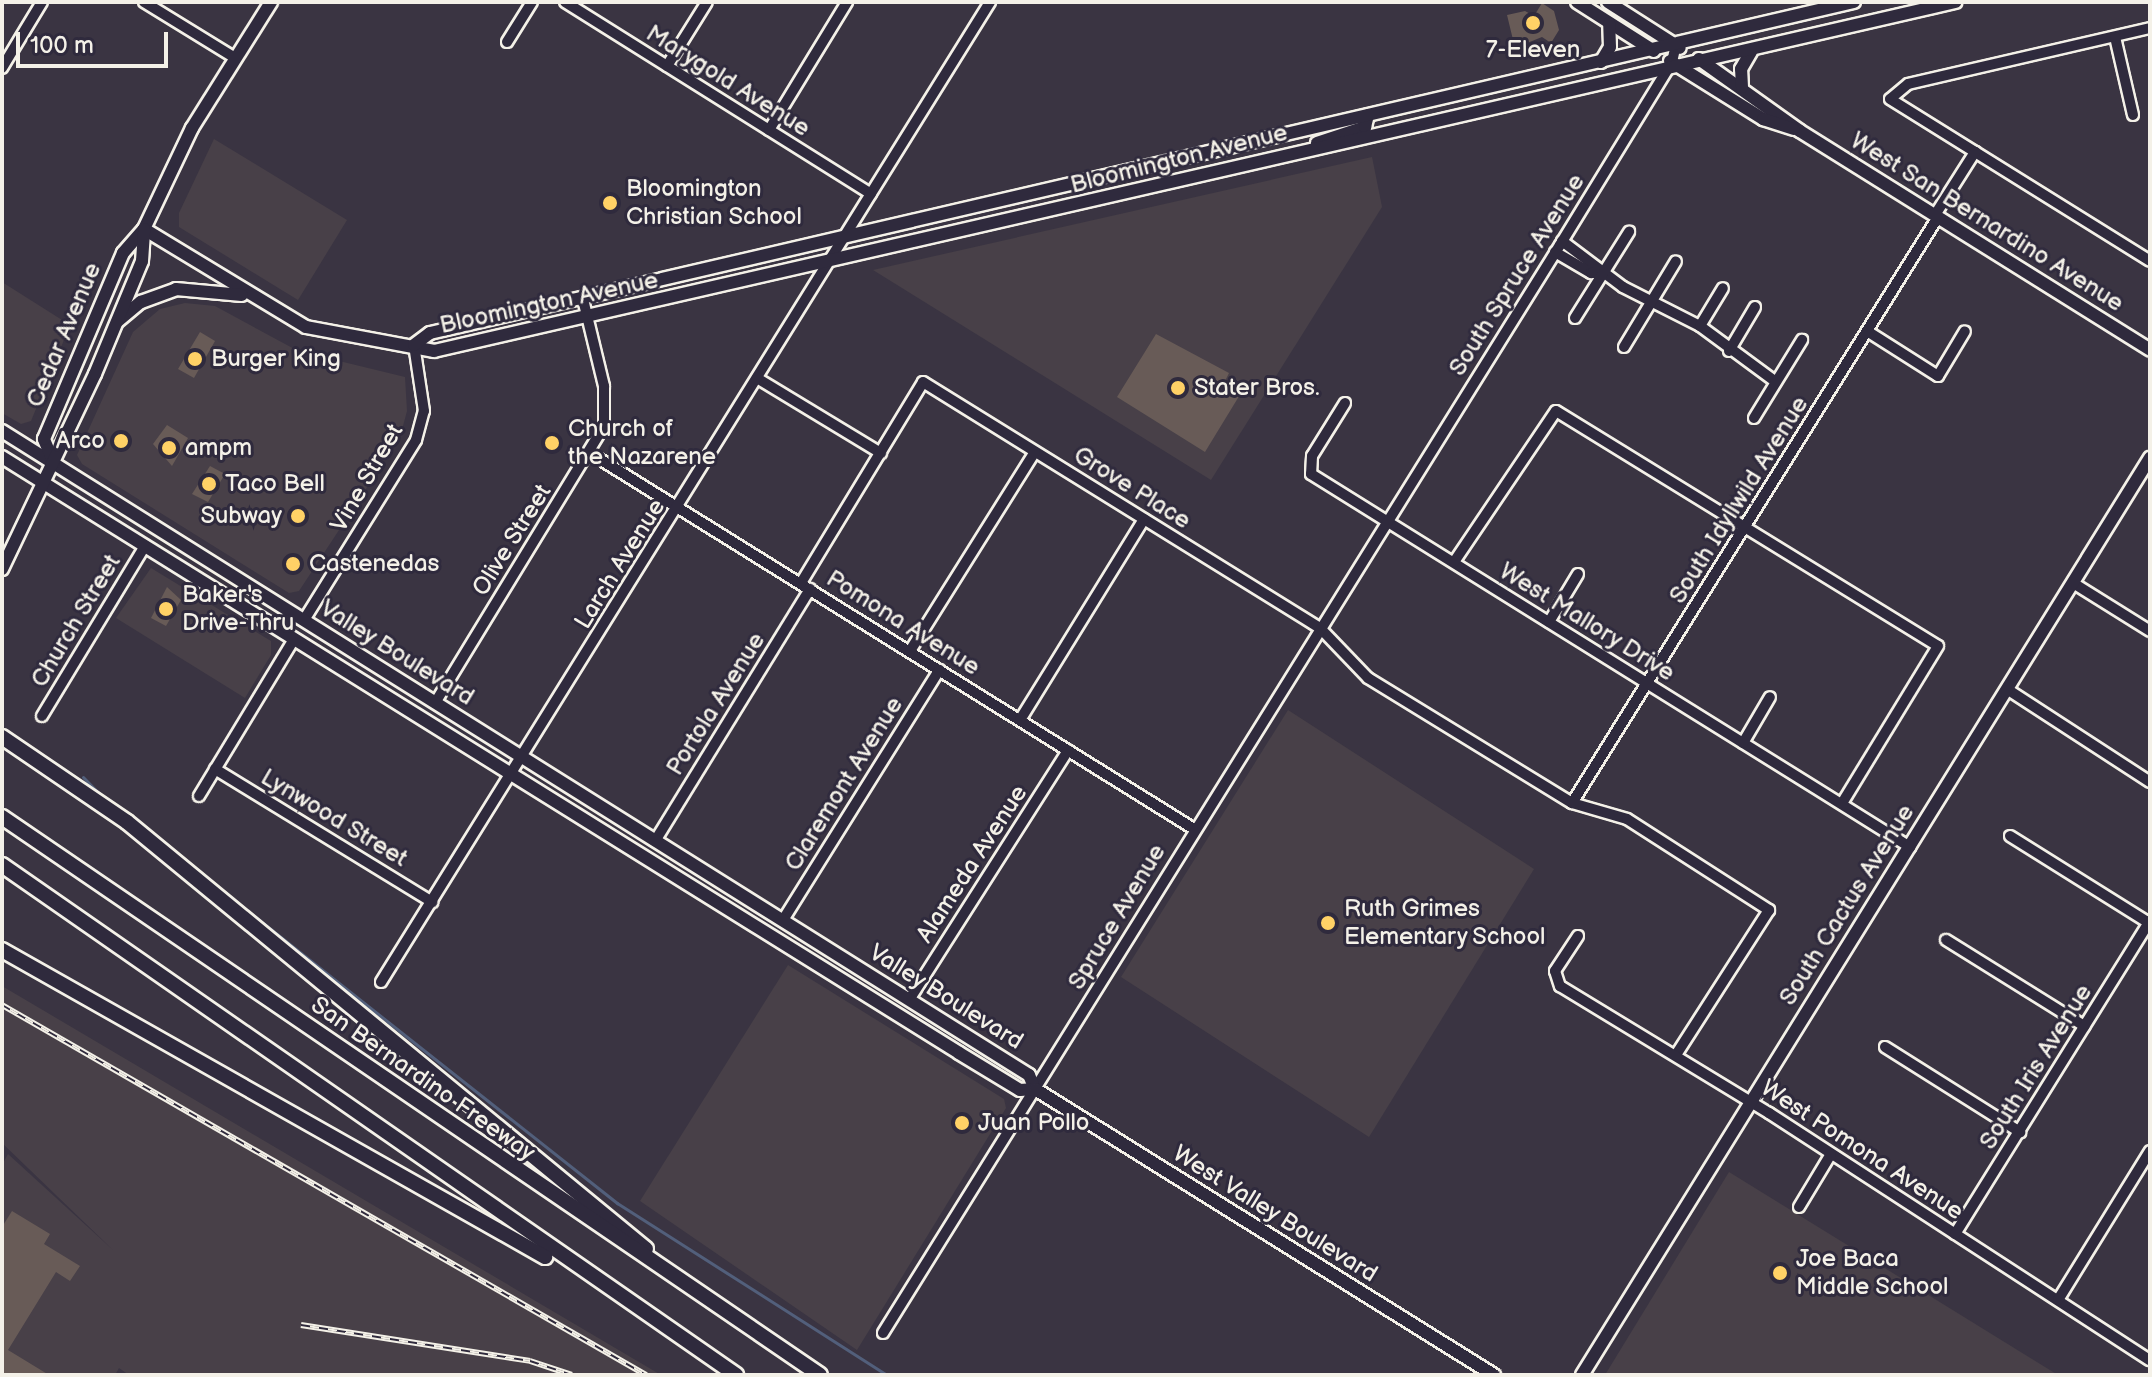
<!DOCTYPE html>
<html>
<head>
<meta charset="utf-8">
<style>
  body { margin:0 }
  #map { position:relative; width:2152px; height:1377px; overflow:hidden; background:#3a3442; font-family:"Balsamiq Sans",sans-serif }
  div>[style] { position:absolute }
  [style*='--x'] { left:calc(var(--x)*1px); top:calc(var(--y)*1px); width:calc(var(--w)*1px); rotate:calc(var(--a)*1deg) }
  .built>* { inset:0; background:#484048 }
  .stream>* { height:3px; margin:-1.5px; padding:0 1.5px; transform-origin:1.5px; border-radius:1.5px; background:#525f7b }
  .building>* { inset:0; background:#685b57 }
  .roads { filter:drop-shadow(2px 0 #f4f1e8) drop-shadow(-2px 0 #f4f1e8) drop-shadow(0 2px #f4f1e8) drop-shadow(0 -2px #f4f1e8) }
  .minor>* { height:10px; margin:-5px; padding:0 5px; transform-origin:5px; border-radius:5px; background:#2f2a3d }
  .major>* { height:12px; margin:-6px; padding:0 6px; transform-origin:6px; border-radius:6px; background:#2f2a3d }
  .highway>* { height:14px; margin:-7px; padding:0 7px; transform-origin:7px; border-radius:7px; background:#2f2a3d }
  .rail>* { height:6px; margin-top:-3px; transform-origin:0; background:repeating-linear-gradient(90deg,#2f2a3d 0 9px,#f4f1e8 0 18px); box-sizing:border-box; border-block:2px solid #f4f1e8 }
  .dots>* { width:22px; height:22px; translate:-50% -50%; box-sizing:border-box; border:4px solid #2f2a3d; border-radius:50% }
  span { translate:-50% -50%; white-space:nowrap; text-align:center; line-height:1.15; -webkit-text-stroke:6px #2f2a3d; paint-order:stroke }
  .poi-label { font-size:24px; color:#f4f1e8 }
  .left { translate:0 -50%; text-align:left }
  .right { translate:-100% -50%; text-align:right }
  .street-label { font-size:24px; color:#f4f1e8 }
  .frame { position:absolute; inset:0; border:4px solid #f4f1e8; pointer-events:none }
  .scale { position:absolute; left:16px; top:32px; width:152px; height:36px; box-sizing:border-box; border:4px solid #f4f1e8; border-top:0; padding-left:10px; font-size:24px; line-height:28px; white-space:nowrap; color:#f4f1e8; -webkit-text-stroke:6px #2f2a3d; paint-order:stroke }
</style>
</head>
<body>
<div id="map">
  <div class="built">
    <div style="clip-path:polygon(214px 139px,347px 220px,298px 300px,179px 227px,179px 213px)"></div>
    <div style="clip-path:polygon(1372px 157px,1382px 207px,1211px 480px,873px 270px)"></div>
    <div style="clip-path:polygon(2px 282px,70px 325px,31px 421px,21px 424px,2px 413px)"></div>
    <div style="clip-path:polygon(185px 303px,215px 306px,298px 351px,405px 377px,407px 411px,400px 437px,299px 591px,289px 593px,82px 464px,77px 455px,133px 332px,160px 309px)"></div>
    <div style="clip-path:polygon(151px 568px,271px 641px,271px 655px,245px 698px,116px 618px)"></div>
    <div style="clip-path:polygon(1288px 710px,1534px 869px,1369px 1137px,1121px 977px)"></div>
    <div style="clip-path:polygon(788px 965px,1004px 1099px,1006px 1108px,857px 1350px,640px 1201px)"></div>
    <div style="clip-path:polygon(2px 986px,661px 1375px,129px 1375px,119px 1368px,115px 1375px,2px 1375px,2px 1165px,8px 1154px,113px 1250px,2px 1143px)"></div>
    <div style="clip-path:polygon(1729px 1172px,2058px 1375px,1605px 1375px)"></div>
  </div>
  <div class="stream">
    <div style="--x:83;--y:777;--w:28;--a:46"></div>
    <div style="--x:215;--y:885;--w:513;--a:38.35"></div>
    <div style="--x:617;--y:1203;--w:320;--a:32.5"></div>
  </div>
  <div class="building">
    <div style="clip-path:polygon(1542px 3px,1554px 11px,1559px 30px,1551px 43px,1542px 37px,1515px 48px,1507px 15px,1525px 11px,1534px 16px)"></div>
    <div style="clip-path:polygon(200px 332px,215px 341px,194px 378px,178px 369px)"></div>
    <div style="clip-path:polygon(1156px 334px,1229px 373px,1224px 383px,1241px 393px,1205px 452px,1117px 397px)"></div>
    <div style="clip-path:polygon(167px 425px,188px 438px,172px 466px,153px 444px)"></div>
    <div style="clip-path:polygon(210px 466px,225px 474px,208px 502px,192px 494px)"></div>
    <div style="clip-path:polygon(167px 587px,181px 600px,166px 626px,151px 618px)"></div>
    <div style="clip-path:polygon(12px 1211px,50px 1234px,44px 1244px,80px 1266px,70px 1281px,56px 1272px,8px 1350px,49px 1375px,2px 1375px,2px 1227px)"></div>
  </div>
  <div class="roads">
    <div class="minor">
      <div style="--x:144;--y:2;--w:107;--a:31.6"></div>
      <div style="--x:565;--y:2;--w:361;--a:32.1"></div>
      <div style="--x:2150;--y:28;--w:248;--a:167"></div>
      <div style="--x:1908;--y:84;--w:23;--a:140"></div>
      <div style="--x:1890;--y:99;--w:306;--a:31.9"></div>
      <div style="--x:2115;--y:37;--w:80;--a:77"></div>
      <div style="--x:507;--y:42;--w:47;--a:-58"></div>
      <div style="--x:667;--y:66;--w:75;--a:-58"></div>
      <div style="--x:2;--y:68;--w:77;--a:-58.8"></div>
      <div style="--x:769;--y:130;--w:150;--a:-58.6"></div>
      <div style="--x:1935;--y:215;--w:75;--a:-57.6"></div>
      <div style="--x:1562;--y:241;--w:76;--a:37"></div>
      <div style="--x:1623;--y:287;--w:86;--a:26.9"></div>
      <div style="--x:1700;--y:326;--w:94;--a:36.4"></div>
      <div style="--x:1555;--y:252;--w:42;--a:30.3"></div>
      <div style="--x:1591;--y:273;--w:12;--a:0"></div>
      <div style="--x:1575;--y:318;--w:102;--a:-57.9"></div>
      <div style="--x:1700;--y:326;--w:44;--a:-58.8"></div>
      <div style="--x:1867;--y:331;--w:84;--a:32.4"></div>
      <div style="--x:1938;--y:376;--w:52;--a:-59"></div>
      <div style="--x:1624;--y:347;--w:100;--a:-58.8"></div>
      <div style="--x:1729;--y:351;--w:51;--a:-59.4"></div>
      <div style="--x:757;--y:378;--w:145;--a:31.2"></div>
      <div style="--x:1345;--y:403;--w:62;--a:121.9"></div>
      <div style="--x:1312;--y:456;--w:18;--a:93"></div>
      <div style="--x:1311;--y:474;--w:706;--a:31.91"></div>
      <div style="--x:1754;--y:418;--w:92;--a:-58.4"></div>
      <div style="--x:590;--y:453;--w:711;--a:31.9"></div>
      <div style="--x:1454;--y:562;--w:182;--a:-56"></div>
      <div style="--x:1556;--y:411;--w:448;--a:31.6"></div>
      <div style="--x:1938;--y:646;--w:184;--a:121.4"></div>
      <div style="--x:801;--y:583;--w:235;--a:-58.7"></div>
      <div style="--x:923;--y:382;--w:467;--a:31.8"></div>
      <div style="--x:1320;--y:628;--w:69;--a:46.2"></div>
      <div style="--x:1368;--y:678;--w:239;--a:31.5"></div>
      <div style="--x:1572;--y:803;--w:57;--a:16.2"></div>
      <div style="--x:1627;--y:819;--w:169;--a:32.7"></div>
      <div style="--x:1769;--y:910;--w:172;--a:122.7"></div>
      <div style="--x:2073;--y:583;--w:91;--a:31.9"></div>
      <div style="--x:304;--y:620;--w:212;--a:-58.1"></div>
      <div style="--x:416;--y:440;--w:30;--a:-75"></div>
      <div style="--x:424;--y:411;--w:67;--a:-98.6"></div>
      <div style="--x:1549;--y:622;--w:56;--a:-58.9"></div>
      <div style="--x:910;--y:651;--w:235;--a:-57.9"></div>
      <div style="--x:2010;--y:691;--w:167;--a:33"></div>
      <div style="--x:435;--y:703;--w:324;--a:-58.6"></div>
      <div style="--x:604;--y:426;--w:40;--a:-90"></div>
      <div style="--x:604;--y:386;--w:89;--a:-103.6"></div>
      <div style="--x:42;--y:716;--w:199;--a:-58.8"></div>
      <div style="--x:1020;--y:720;--w:236;--a:-58.3"></div>
      <div style="--x:1743;--y:743;--w:53;--a:-59.6"></div>
      <div style="--x:215;--y:769;--w:255;--a:31.5"></div>
      <div style="--x:199;--y:796;--w:184;--a:-58.8"></div>
      <div style="--x:1572;--y:803;--w:691;--a:-58.01"></div>
      <div style="--x:2010;--y:836;--w:164;--a:32"></div>
      <div style="--x:655;--y:841;--w:296;--a:-58.4"></div>
      <div style="--x:783;--y:920;--w:295;--a:-58"></div>
      <div style="--x:1578;--y:936;--w:42;--a:123.3"></div>
      <div style="--x:1555;--y:971;--w:16;--a:72"></div>
      <div style="--x:1560;--y:986;--w:245;--a:31.3"></div>
      <div style="--x:1769;--y:1113;--w:454;--a:33"></div>
      <div style="--x:1946;--y:940;--w:163;--a:31.9"></div>
      <div style="--x:381;--y:982;--w:1154;--a:-58.14"></div>
      <div style="--x:909;--y:1000;--w:296;--a:-57.5"></div>
      <div style="--x:1885;--y:1047;--w:160;--a:32.2"></div>
      <div style="--x:1799;--y:1207;--w:62;--a:-58.9"></div>
      <div style="--x:1955;--y:1234;--w:369;--a:-58.1"></div>
      <div style="--x:2058;--y:1300;--w:175;--a:-58.3"></div>
      <div style="--x:883;--y:1333;--w:1281;--a:-58.11"></div>
      <div style="--x:1560;--y:245;--w:215;--a:-58.5"></div>
      <div style="--x:1672;--y:62;--w:17;--a:-77"></div>
    </div>
    <div class="major">
      <div style="--x:1577;--y:2;--w:91;--a:32.5"></div>
      <div style="--x:1608;--y:2;--w:85;--a:32.6"></div>
      <div style="--x:1699;--y:59;--w:124;--a:35.5"></div>
      <div style="--x:1800;--y:131;--w:413;--a:32"></div>
      <div style="--x:1670;--y:61;--w:110;--a:31.9"></div>
      <div style="--x:1763;--y:119;--w:32;--a:18"></div>
      <div style="--x:1601;--y:62;--w:17;--a:-59"></div>
      <div style="--x:1610;--y:47;--w:24;--a:-92"></div>
      <div style="--x:1742;--y:87;--w:18;--a:-93"></div>
      <div style="--x:1741;--y:69;--w:20;--a:-60"></div>
      <div style="--x:1317;--y:143;--w:51;--a:-18.4"></div>
      <div style="--x:1365;--y:127;--w:12;--a:-76"></div>
      <div style="--x:144;--y:229;--w:189;--a:31.2"></div>
      <div style="--x:306;--y:327;--w:130;--a:10.6"></div>
      <div style="--x:434;--y:351;--w:1561;--a:-12.92"></div>
      <div style="--x:118;--y:321;--w:30;--a:-40"></div>
      <div style="--x:141;--y:302;--w:37;--a:-20"></div>
      <div style="--x:176;--y:289;--w:66;--a:5.2"></div>
      <div style="--x:414;--y:345;--w:20;--a:-37"></div>
      <div style="--x:430;--y:333;--w:1462;--a:-13.09"></div>
      <div style="--x:2;--y:431;--w:1212;--a:32.09"></div>
      <div style="--x:1029;--y:1075;--w:15;--a:67"></div>
      <div style="--x:2;--y:457;--w:1127;--a:31.91"></div>
      <div style="--x:959;--y:1053;--w:71;--a:31.2"></div>
      <div style="--x:1020;--y:1090;--w:15;--a:-4"></div>
      <div style="--x:54;--y:463;--w:26;--a:-113"></div>
      <div style="--x:44;--y:439;--w:202;--a:-67"></div>
      <div style="--x:123;--y:253;--w:32;--a:-49"></div>
      <div style="--x:144;--y:229;--w:112;--a:-64.6"></div>
      <div style="--x:192;--y:128;--w:149;--a:-57.9"></div>
      <div style="--x:2;--y:569;--w:216;--a:-64.5"></div>
      <div style="--x:95;--y:374;--w:122;--a:-67.4"></div>
      <div style="--x:142;--y:261;--w:32;--a:-86"></div>
      <div style="--x:1035;--y:1089;--w:541;--a:31.93"></div>
      <div style="--x:1582;--y:1375;--w:1079;--a:-58.23"></div>
    </div>
    <div class="highway">
      <div style="--x:2;--y:737;--w:151;--a:34.2"></div>
      <div style="--x:127;--y:822;--w:672;--a:39.45"></div>
      <div style="--x:2;--y:817;--w:990;--a:34.3"></div>
      <div style="--x:2;--y:865;--w:894;--a:34.79"></div>
      <div style="--x:2;--y:950;--w:624;--a:29.48"></div>
    </div>
  </div>
  <div class="rail">
    <div style="--x:2;--y:1005;--w:743;--a:29.88"></div>
    <div style="--x:301;--y:1325;--w:232;--a:8.9"></div>
    <div style="--x:530;--y:1361;--w:44;--a:18.4"></div>
  </div>
  <div class="dots">
    <div style="left:1533px;top:23px;background:#ffd166"></div>
    <div style="left:610px;top:203px;background:#ffd166"></div>
    <div style="left:195px;top:359px;background:#ffd166"></div>
    <div style="left:1178px;top:388px;background:#ffd166"></div>
    <div style="left:121px;top:441px;background:#ffd166"></div>
    <div style="left:552px;top:443px;background:#ffd166"></div>
    <div style="left:169px;top:448px;background:#ffd166"></div>
    <div style="left:209px;top:484px;background:#ffd166"></div>
    <div style="left:298px;top:516px;background:#ffd166"></div>
    <div style="left:293px;top:564px;background:#ffd166"></div>
    <div style="left:166px;top:609px;background:#ffd166"></div>
    <div style="left:1328px;top:923px;background:#ffd166"></div>
    <div style="left:962px;top:1123px;background:#ffd166"></div>
    <div style="left:1780px;top:1273px;background:#ffd166"></div>
  </div>
  <div class="poi-label">
    <span style="left:1533px;top:50px">7-Eleven</span>
    <span class="left" style="left:626px;top:203px">Bloomington<br>Christian School</span>
    <span class="left" style="left:211px;top:359px">Burger King</span>
    <span class="left" style="left:1194px;top:388px">Stater Bros.</span>
    <span class="left" style="left:568px;top:443px">Church of<br>the Nazarene</span>
    <span class="right" style="left:105px;top:441px">Arco</span>
    <span class="left" style="left:185px;top:448px">ampm</span>
    <span class="left" style="left:225px;top:484px">Taco Bell</span>
    <span class="right" style="left:282px;top:516px">Subway</span>
    <span class="left" style="left:309px;top:564px">Castenedas</span>
    <span class="left" style="left:182px;top:609px">Baker's<br>Drive-Thru</span>
    <span class="left" style="left:1344px;top:923px">Ruth Grimes<br>Elementary School</span>
    <span class="left" style="left:978px;top:1123px">Juan Pollo</span>
    <span class="left" style="left:1796px;top:1273px">Joe Baca<br>Middle School</span>
  </div>
  <div class="street-label">
    <span style="left:728px;top:81px;rotate:32deg">Marygold Avenue</span>
    <span style="left:1179px;top:159px;rotate:-14deg">Bloomington Avenue</span>
    <span style="left:1987px;top:222px;rotate:32deg">West San Bernardino Avenue</span>
    <span style="left:1517px;top:275px;rotate:-58deg">South Spruce Avenue</span>
    <span style="left:549px;top:303px;rotate:-12deg">Bloomington Avenue</span>
    <span style="left:64px;top:335px;rotate:-67deg">Cedar Avenue</span>
    <span style="left:367px;top:478px;rotate:-60deg">Vine Street</span>
    <span style="left:1132px;top:488px;rotate:32deg">Grove Place</span>
    <span style="left:1739px;top:500px;rotate:-58deg">South Idyllwild Avenue</span>
    <span style="left:512px;top:540px;rotate:-58deg">Olive Street</span>
    <span style="left:620px;top:564px;rotate:-58deg">Larch Avenue</span>
    <span style="left:76px;top:621px;rotate:-59deg">Church Street</span>
    <span style="left:1587px;top:622px;rotate:32deg">West Mallory Drive</span>
    <span style="left:903px;top:623px;rotate:32deg">Pomona Avenue</span>
    <span style="left:397px;top:653px;rotate:32deg">Valley Boulevard</span>
    <span style="left:716px;top:704px;rotate:-58deg">Portola Avenue</span>
    <span style="left:844px;top:784px;rotate:-58deg">Claremont Avenue</span>
    <span style="left:334px;top:818px;rotate:31deg">Lynwood Street</span>
    <span style="left:972px;top:864px;rotate:-57deg">Alameda Avenue</span>
    <span style="left:1847px;top:905px;rotate:-58deg">South Cactus Avenue</span>
    <span style="left:1117px;top:917px;rotate:-59deg">Spruce Avenue</span>
    <span style="left:946px;top:997px;rotate:32deg">Valley Boulevard</span>
    <span style="left:2036px;top:1067px;rotate:-58deg">South Iris Avenue</span>
    <span style="left:423px;top:1079px;rotate:35deg">San Bernardino Freeway</span>
    <span style="left:1862px;top:1150px;rotate:33deg">West Pomona Avenue</span>
    <span style="left:1275px;top:1214px;rotate:32deg">West Valley Boulevard</span>
  </div>
  <div class="frame"></div>
  <div class="scale">100 m</div>
</div>
</body>
</html>
